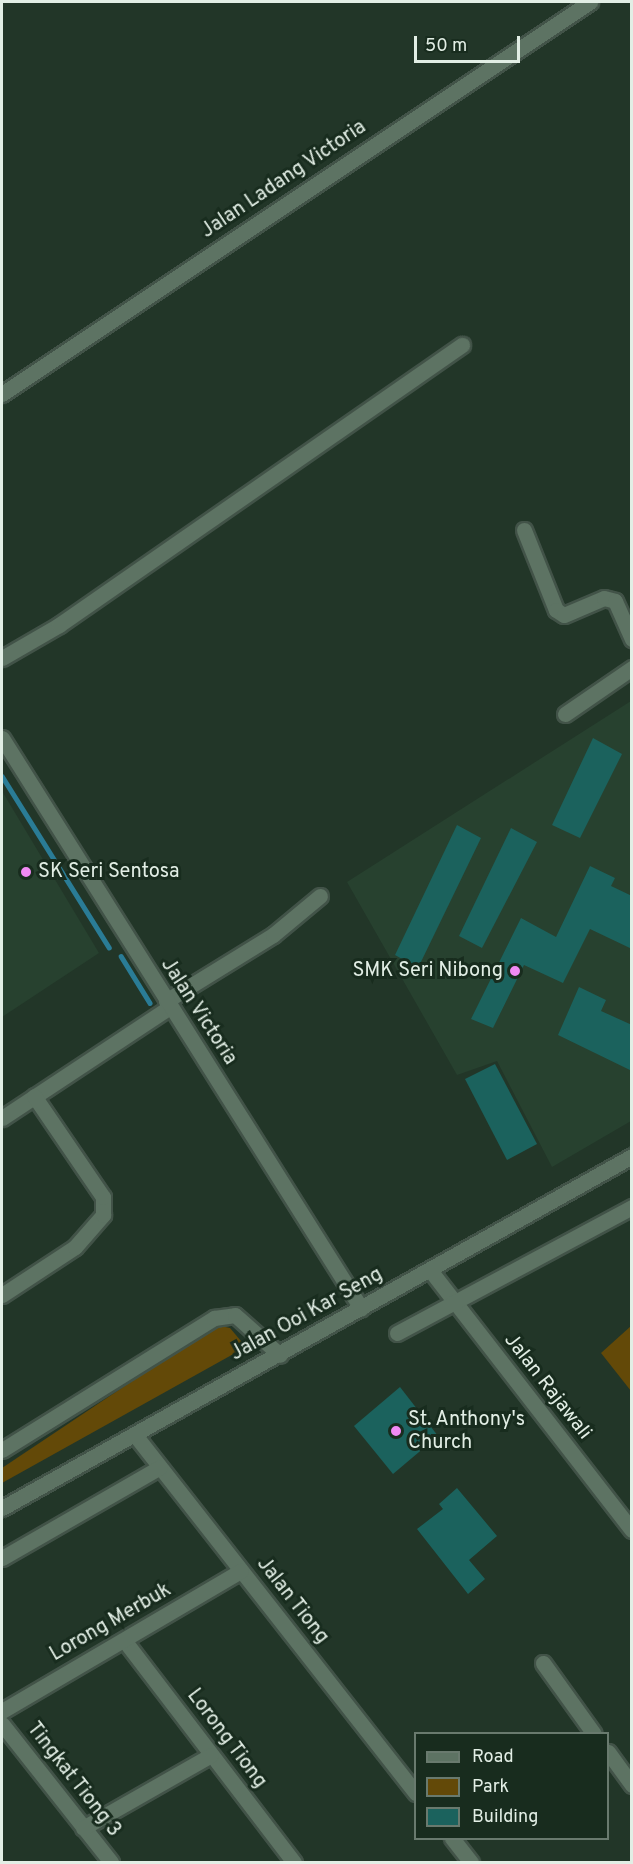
<!DOCTYPE html>
<html>
<head>
<meta charset="utf-8">
<style>
  body { margin:0 }
  #map { position:relative; width:633px; height:1864px; overflow:hidden; background:#223628; font-family:Overpass,sans-serif }
  div>[style] { position:absolute }
  [style*='--x'] { left:calc(var(--x)*1px); top:calc(var(--y)*1px); width:calc(var(--w)*1px); rotate:calc(var(--a)*1deg) }
  .built>* { inset:0; background:#27412f }
  .green>* { inset:0; background:#634908 }
  .stream>* { height:4.5px; margin:-2.25px; padding:0 2.25px; transform-origin:2.25px; border-radius:2.25px; background:#2a7c96 }
  .building>* { inset:0; background:#1b625d }
  .roads { filter:drop-shadow(2px 0 #425348) drop-shadow(-2px 0 #425348) drop-shadow(0 2px #425348) drop-shadow(0 -2px #425348) }
  .street>* { height:15px; margin:-7.5px; padding:0 7.5px; transform-origin:7.5px; border-radius:7.5px; background:#5d7363 }
  .secondary>* { height:15px; margin:-7.5px; padding:0 7.5px; transform-origin:7.5px; border-radius:7.5px; background:#5d7363 }
  .dots>* { width:16px; height:16px; translate:-50% -50%; box-sizing:border-box; border:3px solid #182c1e; border-radius:50% }
  span { translate:-50% -50%; white-space:nowrap; text-align:center; line-height:1.15; -webkit-text-stroke:6px #182c1e; paint-order:stroke }
  .street-label { font-size:20px; color:#e2eee5 }
  .poi-label { font-size:20px; color:#e2eee5 }
  .left { translate:0 -50%; text-align:left }
  .right { translate:-100% -50%; text-align:right }
  .frame { position:absolute; inset:0; border:3px solid #e2eee5; pointer-events:none }
  .legend { position:absolute; left:414px; top:1732px; width:195px; height:108px; box-sizing:border-box; background:#182c1e; border:2px solid #697a6e; margin:0; padding:8px 10px; list-style:none; font-size:18px; color:#e2eee5 }
  .legend li { display:flex; align-items:center; gap:12px; height:30px }
  .legend b { width:30px; border:2px solid #697a6e }
  .scale { position:absolute; left:414px; top:36px; width:106px; height:27px; box-sizing:border-box; border:3px solid #e2eee5; border-top:0; padding-left:8px; font-size:18px; line-height:21px; white-space:nowrap; color:#e2eee5; -webkit-text-stroke:4px #182c1e; paint-order:stroke }
</style>
</head>
<body>
<div id="map">
  <div class="built">
    <div style="clip-path:polygon(631px 701px,631px 1121px,552px 1167px,497px 1061px,457px 1075px,347px 882px)"></div>
    <div style="clip-path:polygon(2px 791px,99px 953px,2px 1017px)"></div>
  </div>
  <div class="green">
    <div style="clip-path:polygon(216px 1325px,230px 1328px,246px 1347px,2px 1483px,2px 1468px)"></div>
    <div style="clip-path:polygon(631px 1326px,631px 1391px,601px 1353px)"></div>
  </div>
  <div class="stream">
    <div style="--x:2;--y:776;--w:202;--a:58"></div>
    <div style="--x:121;--y:956;--w:55;--a:58.3"></div>
  </div>
  <div class="building">
    <div style="clip-path:polygon(593px 738px,622px 754px,580px 838px,552px 825px)"></div>
    <div style="clip-path:polygon(457px 825px,481px 838px,418px 968px,395px 955px)"></div>
    <div style="clip-path:polygon(511px 828px,537px 842px,482px 948px,459px 936px)"></div>
    <div style="clip-path:polygon(590px 866px,615px 878px,611px 886px,632px 896px,632px 949px,590px 929px,563px 983px,524px 965px,493px 1028px,471px 1019px,521px 918px,556px 937px)"></div>
    <div style="clip-path:polygon(579px 987px,606px 1000px,601px 1011px,632px 1025px,632px 1071px,558px 1035px)"></div>
    <div style="clip-path:polygon(495px 1064px,537px 1144px,507px 1160px,465px 1079px)"></div>
    <div style="clip-path:polygon(400px 1387px,438px 1436px,393px 1474px,354px 1426px)"></div>
    <div style="clip-path:polygon(457px 1488px,497px 1536px,469px 1560px,485px 1579px,468px 1594px,417px 1529px,443px 1509px,439px 1504px)"></div>
  </div>
  <div class="roads">
    <div class="street">
      <div style="--x:2;--y:394;--w:707;--a:-33.69"></div>
      <div style="--x:524;--y:530;--w:86;--a:68.2"></div>
      <div style="--x:556;--y:610;--w:9;--a:32"></div>
      <div style="--x:564;--y:615;--w:43;--a:-23"></div>
      <div style="--x:604;--y:598;--w:11;--a:15"></div>
      <div style="--x:615;--y:601;--w:42;--a:65.9"></div>
      <div style="--x:2;--y:658;--w:66;--a:-30.1"></div>
      <div style="--x:59;--y:625;--w:491;--a:-34.8"></div>
      <div style="--x:565;--y:714;--w:81;--a:-34.5"></div>
      <div style="--x:166;--y:1001;--w:126;--a:-31.7"></div>
      <div style="--x:273;--y:935;--w:61;--a:-39.7"></div>
      <div style="--x:2;--y:1118;--w:201;--a:-33.5"></div>
      <div style="--x:430;--y:1270;--w:329;--a:52.2"></div>
      <div style="--x:2;--y:1295;--w:87;--a:-33.3"></div>
      <div style="--x:75;--y:1247;--w:43;--a:-48.8"></div>
      <div style="--x:103;--y:1215;--w:18;--a:-90"></div>
      <div style="--x:103;--y:1197;--w:122;--a:-124.3"></div>
      <div style="--x:397;--y:1333;--w:267;--a:-28.2"></div>
      <div style="--x:135;--y:1435;--w:455;--a:51.9"></div>
      <div style="--x:2;--y:1450;--w:250;--a:-31.9"></div>
      <div style="--x:214;--y:1318;--w:21;--a:-8"></div>
      <div style="--x:235;--y:1315;--w:60;--a:41.6"></div>
      <div style="--x:2;--y:1558;--w:182;--a:-29.9"></div>
      <div style="--x:124;--y:1640;--w:280;--a:52.6"></div>
      <div style="--x:543;--y:1663;--w:87;--a:54.3"></div>
      <div style="--x:2;--y:1711;--w:277;--a:-30.4"></div>
      <div style="--x:2;--y:1724;--w:176;--a:51.7"></div>
      <div style="--x:608;--y:1752;--w:41;--a:54"></div>
      <div style="--x:83;--y:1828;--w:147;--a:-29.7"></div>
      <div style="--x:452;--y:1838;--w:31;--a:52"></div>
    </div>
    <div class="secondary">
      <div style="--x:2;--y:738;--w:674;--a:57.8"></div>
      <div style="--x:2;--y:1508;--w:722;--a:-29.19"></div>
    </div>
  </div>
  <div class="dots">
    <div style="left:26px;top:872px;background:#f18af4"></div>
    <div style="left:515px;top:971px;background:#f18af4"></div>
    <div style="left:396px;top:1431px;background:#f18af4"></div>
  </div>
  <div class="street-label">
    <span style="left:284px;top:180px;rotate:-34deg">Jalan Ladang Victoria</span>
    <span style="left:198px;top:1012px;rotate:57deg">Jalan Victoria</span>
    <span style="left:307px;top:1315px;rotate:-29deg">Jalan Ooi Kar Seng</span>
    <span style="left:547px;top:1387px;rotate:52deg">Jalan Rajawali</span>
    <span style="left:292px;top:1601px;rotate:52deg">Jalan Tiong</span>
    <span style="left:111px;top:1623px;rotate:-30deg">Lorong Merbuk</span>
    <span style="left:226px;top:1739px;rotate:53deg">Lorong Tiong</span>
    <span style="left:73px;top:1780px;rotate:52deg">Tingkat Tiong 3</span>
  </div>
  <div class="poi-label">
    <span class="left" style="left:38px;top:872px">SK Seri Sentosa</span>
    <span class="right" style="left:503px;top:971px">SMK Seri Nibong</span>
    <span class="left" style="left:408px;top:1432px">St. Anthony's<br>Church</span>
  </div>
  <div class="frame"></div>
  <ul class="legend">
  <li><b style="height:8px;background:#5d7363"></b>Road</li>
  <li><b style="height:16px;background:#634908"></b>Park</li>
  <li><b style="height:16px;background:#1b625d"></b>Building</li>
  </ul>
  <div class="scale">50 m</div>
</div>
</body>
</html>
